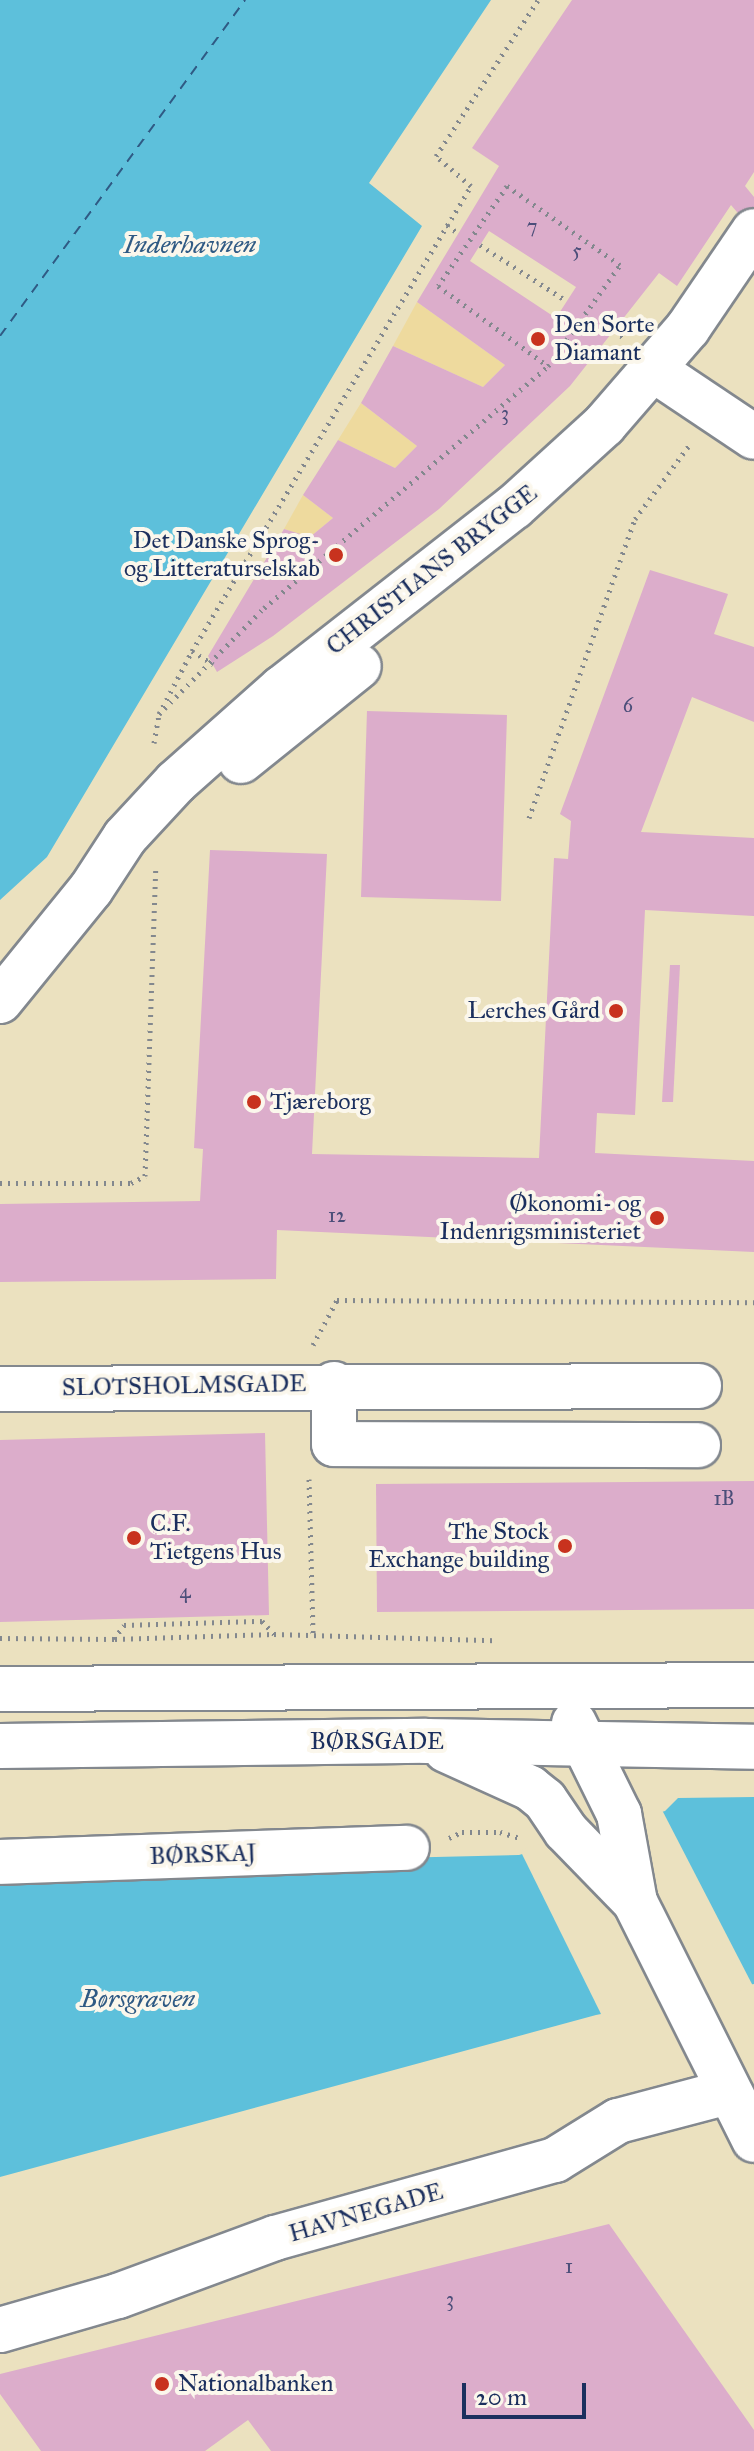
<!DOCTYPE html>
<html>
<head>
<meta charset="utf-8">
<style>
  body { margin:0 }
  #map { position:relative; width:754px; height:2451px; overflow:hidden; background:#ebe1bf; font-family:"IM FELL Great Primer",serif }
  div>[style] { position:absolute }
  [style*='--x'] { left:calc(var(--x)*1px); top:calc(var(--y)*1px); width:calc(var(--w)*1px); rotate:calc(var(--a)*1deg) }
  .sand>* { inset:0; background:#eeda9e }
  .water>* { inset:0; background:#5dc0db }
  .pier>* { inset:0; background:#ebe1bf }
  .ferry>* { height:2px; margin-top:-1px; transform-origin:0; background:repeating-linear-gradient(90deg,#2f5a84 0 10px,transparent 0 18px) }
  .building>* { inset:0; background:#dcadcb }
  .path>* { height:5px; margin-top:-2.5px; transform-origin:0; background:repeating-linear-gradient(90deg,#83888e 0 2px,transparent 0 8px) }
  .roads { filter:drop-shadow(2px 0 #83888e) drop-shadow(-2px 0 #83888e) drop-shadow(0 2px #83888e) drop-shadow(0 -2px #83888e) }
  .minor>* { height:44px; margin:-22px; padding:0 22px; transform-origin:22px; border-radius:22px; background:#fff }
  .major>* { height:44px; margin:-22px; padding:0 22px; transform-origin:22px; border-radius:22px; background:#fff }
  .dots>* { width:22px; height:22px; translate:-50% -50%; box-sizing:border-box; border:4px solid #fbf7ec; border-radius:50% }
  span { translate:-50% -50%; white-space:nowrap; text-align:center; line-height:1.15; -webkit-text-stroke:8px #fbf7ec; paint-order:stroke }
  .number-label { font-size:20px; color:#4b4e79 }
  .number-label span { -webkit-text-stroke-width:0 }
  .poi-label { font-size:24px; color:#1b2f5e }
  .left { translate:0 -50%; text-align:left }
  .right { translate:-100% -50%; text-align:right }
  .street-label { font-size:24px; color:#1b2f5e }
  .water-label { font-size:26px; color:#2f5a84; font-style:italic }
  .scale { position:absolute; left:462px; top:2383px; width:124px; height:36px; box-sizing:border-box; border:4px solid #1b2f5e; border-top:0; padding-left:10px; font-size:24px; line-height:28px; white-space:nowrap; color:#1b2f5e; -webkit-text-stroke:6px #fbf7ec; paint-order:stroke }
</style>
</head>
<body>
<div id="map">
  <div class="sand">
    <div style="clip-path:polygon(417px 302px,505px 365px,483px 387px,393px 346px)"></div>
    <div style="clip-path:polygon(361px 403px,417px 446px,395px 468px,338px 440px)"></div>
    <div style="clip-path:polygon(303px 495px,333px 518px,310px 537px,284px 529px)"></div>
  </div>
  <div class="water">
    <div style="clip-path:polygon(0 0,491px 0,369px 183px,422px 226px,47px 857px,0 900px)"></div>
    <div style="clip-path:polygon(754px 1797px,754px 1984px,596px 2015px,0 2177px,0 1867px,519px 1855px,665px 1811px,678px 1798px)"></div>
  </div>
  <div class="pier">
    <div style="clip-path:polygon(661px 1808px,754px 1988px,603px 2018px,520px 1850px)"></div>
  </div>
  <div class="ferry">
    <div style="--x:0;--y:336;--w:416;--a:-53.9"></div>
  </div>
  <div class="building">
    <div style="clip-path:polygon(evenodd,572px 0,754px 0,754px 172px,745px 186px,754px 197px,754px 232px,731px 205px,677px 286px,659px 273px,570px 386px,439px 509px,273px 636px,217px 672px,208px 656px,284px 529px,310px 537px,333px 518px,303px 495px,338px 440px,395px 468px,417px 446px,361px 403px,393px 346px,483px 387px,505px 365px,417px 302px,499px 166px,472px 148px,572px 0,489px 231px,576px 287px,556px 318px,470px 261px,489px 231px)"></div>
    <div style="clip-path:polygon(650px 570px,728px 594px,714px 634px,754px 647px,754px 722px,692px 697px,641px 832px,754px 838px,754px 916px,645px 910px,635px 1115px,597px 1113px,595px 1153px,754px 1161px,754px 1252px,277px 1230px,276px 1279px,0 1282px,0 1204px,200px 1201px,203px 1149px,194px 1148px,210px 850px,327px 854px,312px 1154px,539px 1158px,554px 858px,568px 859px,571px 821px,560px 814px)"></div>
    <div style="clip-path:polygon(367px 711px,507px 715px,501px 901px,361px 897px)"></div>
    <div style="clip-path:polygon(670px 965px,680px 965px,673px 1102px,662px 1102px)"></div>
    <div style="clip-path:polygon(265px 1433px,269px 1615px,0 1622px,0 1440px)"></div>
    <div style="clip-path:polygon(754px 1481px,754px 1609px,377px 1612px,376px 1484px)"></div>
    <div style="clip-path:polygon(609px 2224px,754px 2430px,754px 2451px,271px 2451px,248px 2420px,205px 2451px,41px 2451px,0 2394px,0 2374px)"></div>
  </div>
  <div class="path">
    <div style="--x:447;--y:225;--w:14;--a:36"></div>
    <div style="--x:480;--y:245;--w:103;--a:32.8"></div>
    <div style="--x:614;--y:331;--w:11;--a:34"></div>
    <div style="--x:192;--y:651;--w:25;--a:32"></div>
    <div style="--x:159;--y:714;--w:149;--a:-45.3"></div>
    <div style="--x:264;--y:608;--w:373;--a:-40.4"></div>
    <div style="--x:548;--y:366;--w:124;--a:-54.5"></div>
    <div style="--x:620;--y:265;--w:138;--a:-145"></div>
    <div style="--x:507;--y:186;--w:121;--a:124.6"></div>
    <div style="--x:438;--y:286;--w:136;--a:36"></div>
    <div style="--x:154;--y:743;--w:29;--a:-80"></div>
    <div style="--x:159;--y:714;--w:71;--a:-62.4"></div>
    <div style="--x:192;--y:651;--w:542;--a:-59.04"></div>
    <div style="--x:471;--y:186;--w:46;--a:-139.4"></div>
    <div style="--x:436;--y:156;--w:186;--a:-56.8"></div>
    <div style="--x:529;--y:818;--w:317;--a:-70.5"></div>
    <div style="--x:635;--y:519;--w:93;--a:-53.7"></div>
    <div style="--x:0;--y:1183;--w:131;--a:0"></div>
    <div style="--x:131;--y:1183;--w:16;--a:-27"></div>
    <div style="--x:145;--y:1176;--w:309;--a:-88"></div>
    <div style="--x:313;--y:1345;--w:51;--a:-61.9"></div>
    <div style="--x:337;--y:1300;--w:417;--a:0.3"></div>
    <div style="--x:309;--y:1479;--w:155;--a:88.5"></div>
    <div style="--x:0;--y:1638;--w:114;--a:0.5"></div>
    <div style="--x:114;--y:1639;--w:17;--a:-54"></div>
    <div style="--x:124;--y:1625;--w:138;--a:-1.7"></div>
    <div style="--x:262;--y:1621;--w:18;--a:47"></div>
    <div style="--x:274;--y:1634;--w:220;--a:1.6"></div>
    <div style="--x:115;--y:1639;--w:158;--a:-1.8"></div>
    <div style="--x:449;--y:1838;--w:14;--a:-25"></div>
    <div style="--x:462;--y:1832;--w:38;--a:0"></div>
    <div style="--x:500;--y:1832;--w:21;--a:17"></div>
  </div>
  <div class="roads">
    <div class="minor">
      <div style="--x:654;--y:370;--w:120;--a:33.8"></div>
      <div style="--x:334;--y:1384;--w:60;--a:90"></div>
      <div style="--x:334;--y:1444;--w:364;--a:0.2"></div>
      <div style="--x:0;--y:1389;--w:699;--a:-0.25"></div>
      <div style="--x:0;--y:1689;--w:754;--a:-0.3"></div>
      <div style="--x:574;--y:1723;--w:102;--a:63.7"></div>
      <div style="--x:619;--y:1814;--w:89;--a:79.7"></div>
      <div style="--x:635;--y:1902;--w:266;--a:63.4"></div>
      <div style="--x:0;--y:1746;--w:426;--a:-0.7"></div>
      <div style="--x:426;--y:1741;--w:328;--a:1"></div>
      <div style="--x:446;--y:1750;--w:92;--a:24.3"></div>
      <div style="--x:530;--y:1788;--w:19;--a:39"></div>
      <div style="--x:545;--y:1800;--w:37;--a:56"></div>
      <div style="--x:566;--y:1831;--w:99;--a:45.8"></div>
      <div style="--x:0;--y:1862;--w:407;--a:-2"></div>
      <div style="--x:0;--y:2330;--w:123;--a:-16.1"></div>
      <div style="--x:118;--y:2296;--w:167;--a:-20.3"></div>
      <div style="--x:275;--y:2238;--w:291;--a:-15.6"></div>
      <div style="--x:555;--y:2160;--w:74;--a:-31.8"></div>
      <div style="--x:618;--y:2121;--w:114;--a:-14.8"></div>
    </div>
    <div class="major">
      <div style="--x:241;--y:761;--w:151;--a:-38.8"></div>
      <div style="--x:0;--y:1001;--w:144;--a:-50.9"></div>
      <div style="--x:91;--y:889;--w:62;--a:-56.8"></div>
      <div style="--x:125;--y:837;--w:75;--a:-47.2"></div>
      <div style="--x:176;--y:782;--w:142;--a:-41.6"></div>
      <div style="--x:282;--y:688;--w:294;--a:-38"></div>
      <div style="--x:514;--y:507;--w:122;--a:-42.3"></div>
      <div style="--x:604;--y:425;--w:128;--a:-49.1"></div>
      <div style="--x:688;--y:328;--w:117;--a:-55.8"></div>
    </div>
  </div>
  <div class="dots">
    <div style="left:538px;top:339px;background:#c8321e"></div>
    <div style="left:336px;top:555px;background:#c8321e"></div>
    <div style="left:616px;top:1011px;background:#c8321e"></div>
    <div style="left:254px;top:1102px;background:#c8321e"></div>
    <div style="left:657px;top:1218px;background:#c8321e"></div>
    <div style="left:134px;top:1538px;background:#c8321e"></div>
    <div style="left:565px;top:1546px;background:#c8321e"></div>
    <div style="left:162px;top:2384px;background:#c8321e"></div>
  </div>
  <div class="number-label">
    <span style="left:532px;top:226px">7</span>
    <span style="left:577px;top:250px">5</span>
    <span style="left:505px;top:413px">3</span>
    <span style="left:628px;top:705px">6</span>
    <span style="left:337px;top:1215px">12</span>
    <span style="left:724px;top:1498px">1B</span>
    <span style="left:185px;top:1591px">4</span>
    <span style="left:569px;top:2266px">1</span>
    <span style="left:450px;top:2299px">3</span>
  </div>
  <div class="poi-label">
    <span class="left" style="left:554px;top:339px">Den Sorte<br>Diamant</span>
    <span class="right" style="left:320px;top:555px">Det Danske Sprog-<br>og Litteraturselskab</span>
    <span class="right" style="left:600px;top:1011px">Lerches Gård</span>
    <span class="left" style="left:270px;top:1102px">Tjæreborg</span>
    <span class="right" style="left:641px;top:1218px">Økonomi- og<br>Indenrigsministeriet</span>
    <span class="left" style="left:150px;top:1538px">C.F.<br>Tietgens Hus</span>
    <span class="right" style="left:549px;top:1546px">The Stock<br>Exchange building</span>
    <span class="left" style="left:178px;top:2384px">Nationalbanken</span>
  </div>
  <div class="street-label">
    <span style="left:432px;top:570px;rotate:-38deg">CHRISTIANS BRYGGE</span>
    <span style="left:184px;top:1386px;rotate:-1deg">SLOTSHOLMSGADE</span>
    <span style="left:377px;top:1742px">BØRSGADE</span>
    <span style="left:203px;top:1855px;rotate:-2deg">BØRSKAJ</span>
    <span style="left:366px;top:2213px;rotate:-16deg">HAVNEGADE</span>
  </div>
  <div class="water-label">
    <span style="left:190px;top:245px">Inderhavnen</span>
    <span style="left:138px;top:1999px">Børsgraven</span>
  </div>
  <div class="scale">20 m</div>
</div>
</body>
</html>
